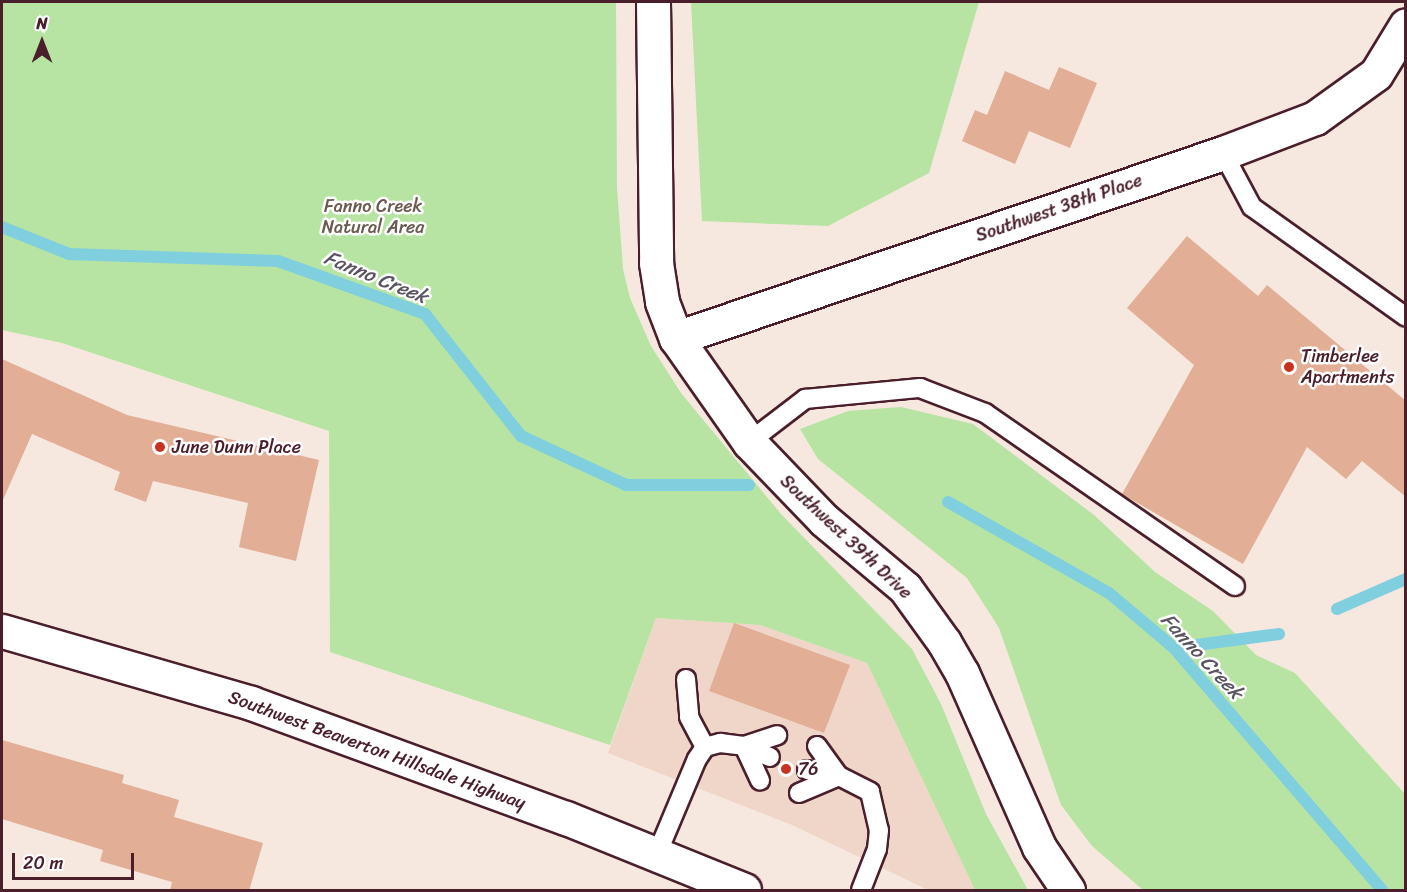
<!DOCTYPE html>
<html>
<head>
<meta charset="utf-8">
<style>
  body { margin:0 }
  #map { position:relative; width:1407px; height:892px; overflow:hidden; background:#f6e7df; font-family:Sriracha,sans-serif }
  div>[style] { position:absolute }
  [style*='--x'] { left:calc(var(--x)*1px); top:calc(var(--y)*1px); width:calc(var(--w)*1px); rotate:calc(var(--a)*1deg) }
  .built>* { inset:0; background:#f0d6c9 }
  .green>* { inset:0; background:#b7e4a2 }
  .stream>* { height:12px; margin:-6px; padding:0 6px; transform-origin:6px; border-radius:6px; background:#80cfde }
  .building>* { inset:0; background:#e2ae95 }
  .roads { filter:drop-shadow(2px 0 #4a1f2b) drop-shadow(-2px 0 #4a1f2b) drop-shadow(0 2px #4a1f2b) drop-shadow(0 -2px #4a1f2b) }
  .service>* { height:18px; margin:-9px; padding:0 9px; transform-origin:9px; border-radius:9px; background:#fff }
  .minor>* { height:33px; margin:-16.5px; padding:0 16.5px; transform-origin:16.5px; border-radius:16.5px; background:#fff }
  .primary>* { height:33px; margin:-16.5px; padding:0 16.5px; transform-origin:16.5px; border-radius:16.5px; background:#fff }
  .dots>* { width:16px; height:16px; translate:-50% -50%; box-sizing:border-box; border:3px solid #fff; border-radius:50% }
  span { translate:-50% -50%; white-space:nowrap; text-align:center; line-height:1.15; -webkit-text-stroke:5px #fff; paint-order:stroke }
  .park-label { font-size:18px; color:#6b5a4f }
  .street-label { font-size:18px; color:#4a1f2b }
  .poi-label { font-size:18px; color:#4a1f2b }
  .left { translate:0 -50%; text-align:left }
  .water-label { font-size:20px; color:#5a5461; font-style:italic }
  .frame { position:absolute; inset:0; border:3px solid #4a1f2b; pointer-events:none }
  .north { position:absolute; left:12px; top:12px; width:60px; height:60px; -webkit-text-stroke:4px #fff; paint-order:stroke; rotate:0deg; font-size:16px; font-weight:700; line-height:24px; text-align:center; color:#4a1f2b }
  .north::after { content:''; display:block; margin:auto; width:21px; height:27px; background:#4a1f2b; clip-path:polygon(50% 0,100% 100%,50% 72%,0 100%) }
  .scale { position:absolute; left:12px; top:853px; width:122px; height:27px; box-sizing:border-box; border:3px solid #4a1f2b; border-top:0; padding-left:8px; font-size:18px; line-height:21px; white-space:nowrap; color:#4a1f2b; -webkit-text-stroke:4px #fff; paint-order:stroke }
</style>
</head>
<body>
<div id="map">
  <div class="built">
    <div style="clip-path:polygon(656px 618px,760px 625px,867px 663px,975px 890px,928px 890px,792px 825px,608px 753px)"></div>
  </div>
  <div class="green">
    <div style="clip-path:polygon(2px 2px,616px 2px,617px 188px,623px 269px,630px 298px,651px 346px,681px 393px,781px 514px,912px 649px,941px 704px,986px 814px,1028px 890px,975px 890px,867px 663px,760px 625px,656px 618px,610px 745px,330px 652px,329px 431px,62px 343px,2px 330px)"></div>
    <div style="clip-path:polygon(691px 2px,979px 2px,929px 173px,828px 226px,702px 221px)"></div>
    <div style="clip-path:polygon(901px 407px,973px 424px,1094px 515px,1155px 572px,1213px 611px,1256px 655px,1295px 673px,1405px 794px,1405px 890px,1143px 890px,1092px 846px,1061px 805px,999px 628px,967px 578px,818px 459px,800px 429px,848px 411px)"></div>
  </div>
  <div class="stream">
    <div style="--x:2;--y:227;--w:72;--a:21.9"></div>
    <div style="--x:69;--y:254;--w:209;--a:1.9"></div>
    <div style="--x:278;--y:261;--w:156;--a:19.8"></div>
    <div style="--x:425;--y:314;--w:155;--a:51.8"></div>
    <div style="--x:521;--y:436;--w:116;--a:25"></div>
    <div style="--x:626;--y:485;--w:123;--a:0"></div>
    <div style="--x:948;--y:502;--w:185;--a:29.5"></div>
    <div style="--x:1109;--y:593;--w:85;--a:40.2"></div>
    <div style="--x:1174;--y:648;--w:319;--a:49.3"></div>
    <div style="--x:1337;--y:609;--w:75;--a:-23.5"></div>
    <div style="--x:1174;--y:648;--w:106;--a:-7.6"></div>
  </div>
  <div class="building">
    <div style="clip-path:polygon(1059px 67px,1097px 83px,1070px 148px,1029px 131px,1015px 164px,962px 141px,975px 110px,987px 115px,1005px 71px,1049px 90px)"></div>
    <div style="clip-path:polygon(1187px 236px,1258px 296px,1267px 285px,1406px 401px,1406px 497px,1362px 461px,1346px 479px,1307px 447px,1243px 564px,1122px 494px,1194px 365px,1127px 308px)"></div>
    <div style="clip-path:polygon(2px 359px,127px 415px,319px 460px,296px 561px,239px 547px,248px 503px,153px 481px,146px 502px,114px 490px,120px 472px,32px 434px,2px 502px)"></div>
    <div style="clip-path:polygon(734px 623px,850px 665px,824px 733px,709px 691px)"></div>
    <div style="clip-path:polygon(2px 740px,124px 775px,122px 783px,179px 800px,174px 817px,263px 843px,249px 891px,170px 891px,172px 882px,100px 861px,103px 850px,2px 819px)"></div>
  </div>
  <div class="roads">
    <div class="service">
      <div style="--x:1223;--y:153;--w:61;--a:61.8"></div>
      <div style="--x:1252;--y:207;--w:189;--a:35.5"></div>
      <div style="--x:749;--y:442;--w:71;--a:-37.5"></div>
      <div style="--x:805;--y:399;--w:116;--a:-5.5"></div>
      <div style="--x:920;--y:388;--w:70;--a:21"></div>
      <div style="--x:985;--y:413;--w:304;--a:34.7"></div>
      <div style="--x:686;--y:679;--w:38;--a:85"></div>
      <div style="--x:689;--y:717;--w:34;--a:62"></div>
      <div style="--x:744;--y:746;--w:38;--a:65"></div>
      <div style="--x:744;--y:746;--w:28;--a:23"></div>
      <div style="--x:817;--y:746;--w:37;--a:54"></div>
      <div style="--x:839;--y:776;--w:35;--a:27"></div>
      <div style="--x:870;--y:792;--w:39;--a:77"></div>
      <div style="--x:879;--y:830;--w:19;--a:96"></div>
      <div style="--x:877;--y:849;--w:44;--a:111.3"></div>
      <div style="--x:807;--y:770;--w:33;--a:11"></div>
      <div style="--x:799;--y:793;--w:43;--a:-23"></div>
      <div style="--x:657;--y:854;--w:103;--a:-67.2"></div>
      <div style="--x:697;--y:759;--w:14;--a:-56"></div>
      <div style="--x:705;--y:747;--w:16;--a:-15"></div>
      <div style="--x:720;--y:743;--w:24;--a:7"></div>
      <div style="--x:744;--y:746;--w:35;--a:-18"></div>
    </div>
    <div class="minor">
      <div style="--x:653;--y:2;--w:261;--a:89.3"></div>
      <div style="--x:656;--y:263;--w:39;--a:81"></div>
      <div style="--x:662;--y:302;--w:39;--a:69"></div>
      <div style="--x:676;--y:338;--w:127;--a:54.9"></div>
      <div style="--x:749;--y:442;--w:108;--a:46.1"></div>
      <div style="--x:824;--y:520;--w:106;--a:40"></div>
      <div style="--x:905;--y:588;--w:67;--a:54.2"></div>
      <div style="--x:944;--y:642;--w:36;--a:60"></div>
      <div style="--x:962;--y:673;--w:190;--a:66.1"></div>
      <div style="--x:1039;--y:847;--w:52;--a:56"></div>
      <div style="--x:676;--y:338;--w:577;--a:-18.69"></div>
      <div style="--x:1223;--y:153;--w:98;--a:-20.8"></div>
      <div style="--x:1315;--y:118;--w:75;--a:-35.8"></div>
      <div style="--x:1376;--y:74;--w:57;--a:-58.5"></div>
    </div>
    <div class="primary">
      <div style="--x:2;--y:631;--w:259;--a:16.1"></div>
      <div style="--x:251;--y:703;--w:335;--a:20.1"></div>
      <div style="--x:566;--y:818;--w:192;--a:22"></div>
    </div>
  </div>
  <div class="dots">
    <div style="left:1289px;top:367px;background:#c8321e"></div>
    <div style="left:160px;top:447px;background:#c8321e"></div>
    <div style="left:786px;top:769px;background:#c8321e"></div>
  </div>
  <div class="park-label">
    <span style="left:373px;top:217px">Fanno Creek<br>Natural Area</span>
  </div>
  <div class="street-label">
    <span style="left:1059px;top:208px;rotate:-19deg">Southwest 38th Place</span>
    <span style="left:846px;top:537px;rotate:43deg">Southwest 39th Drive</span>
    <span style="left:377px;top:750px;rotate:20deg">Southwest Beaverton Hillsdale Highway</span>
  </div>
  <div class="poi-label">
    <span class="left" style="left:1301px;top:367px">Timberlee<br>Apartments</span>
    <span class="left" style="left:172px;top:447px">June Dunn Place</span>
    <span class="left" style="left:798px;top:769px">76</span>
  </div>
  <div class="water-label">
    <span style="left:376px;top:277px;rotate:22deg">Fanno Creek</span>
    <span style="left:1202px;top:656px;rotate:47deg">Fanno Creek</span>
  </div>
  <div class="frame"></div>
  <div class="north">N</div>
  <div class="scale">20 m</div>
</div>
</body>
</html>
